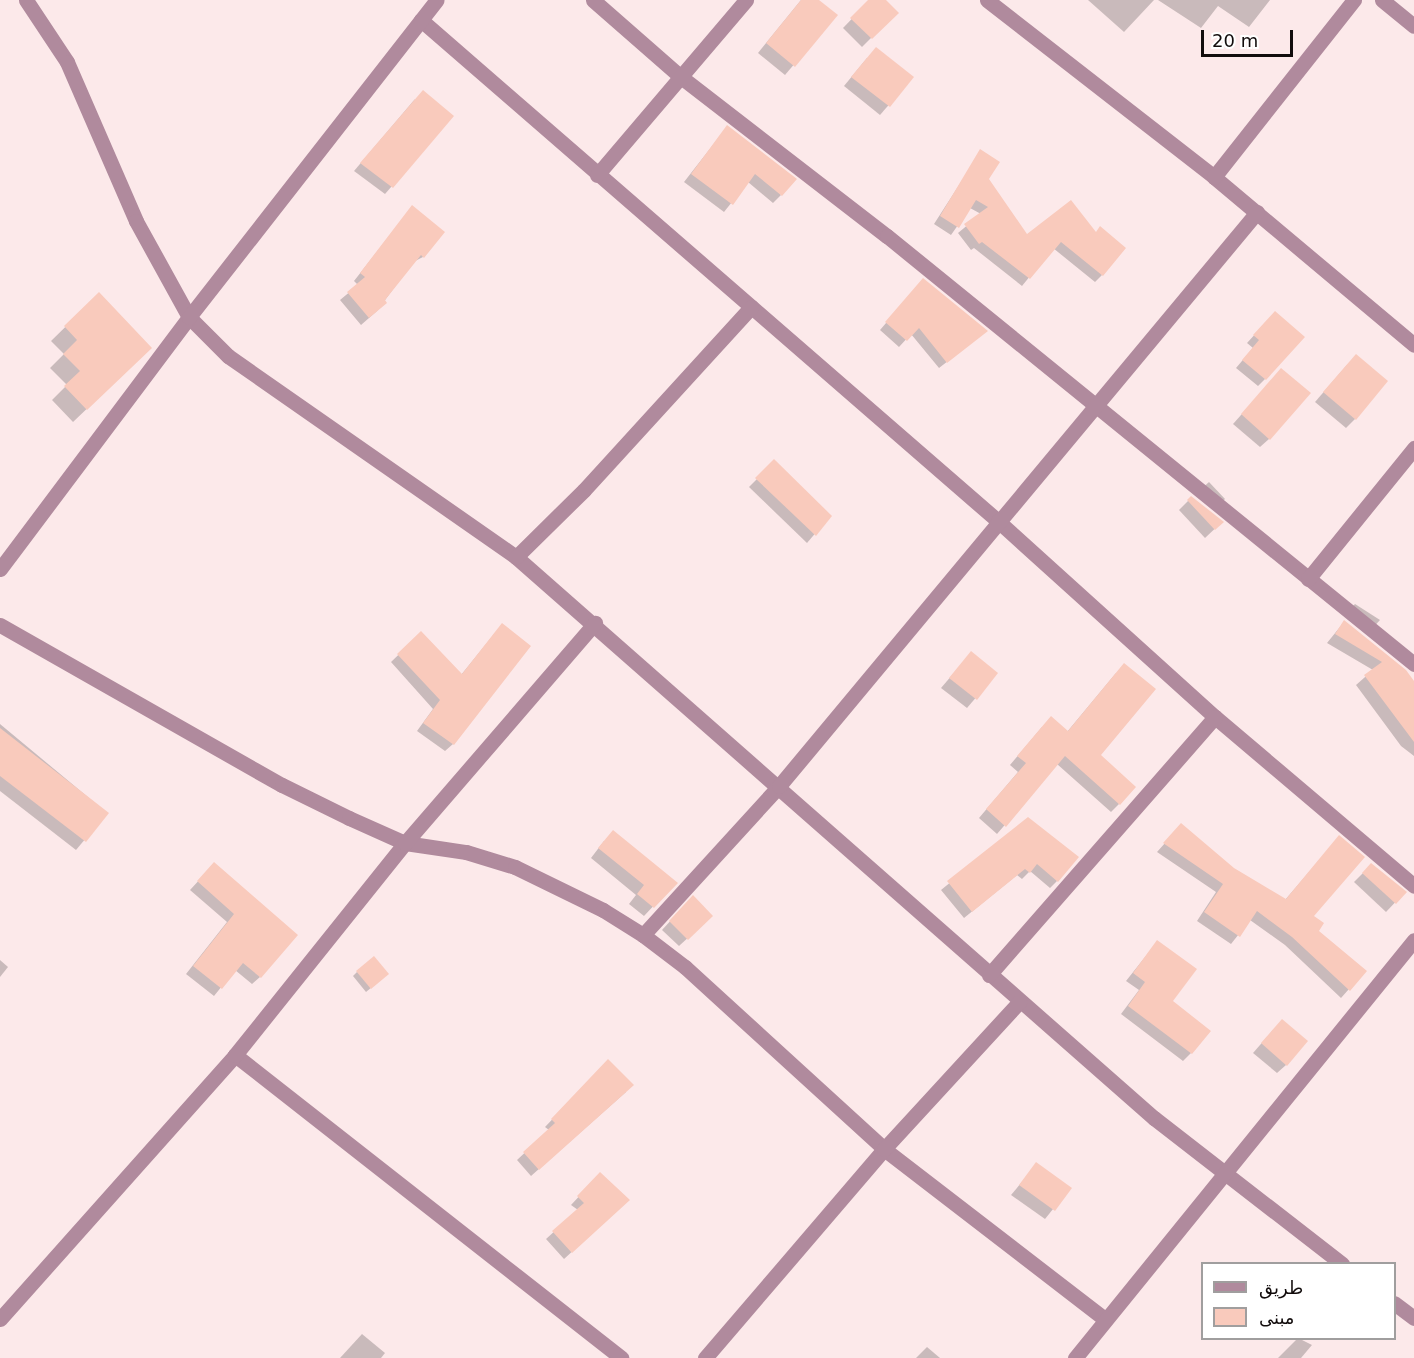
<!DOCTYPE html>
<html>
<head>
<meta charset="utf-8">
<style>
  body { margin:0 }
  #map { position:relative; width:1414px; height:1358px; overflow:hidden; background:#fce9ea; font-family:"DejaVu Sans",Vazirmatn,sans-serif }
  div>[style] { position:absolute }
  [style*='--x'] { left:calc(var(--x)*1px); top:calc(var(--y)*1px); width:calc(var(--w)*1px); rotate:calc(var(--a)*1deg) }
  .shadow>* { inset:0; background:#0003 }
  .building>* { inset:0; background:#f9cabc }
  .street>* { height:15px; margin:-7.5px; padding:0 7.5px; transform-origin:7.5px; border-radius:7.5px; background:#b08a9d }
  span { translate:-50% -50%; white-space:nowrap; text-align:center; line-height:1.15; -webkit-text-stroke:5px #fff; paint-order:stroke }
  .legend { position:absolute; left:1201px; top:1262px; width:195px; height:78px; box-sizing:border-box; background:#fff; border:2px solid #a09e9e; margin:0; padding:8px 10px; list-style:none; font-size:18px; color:#120c0c }
  .legend li { display:flex; align-items:center; gap:12px; height:30px }
  .legend b { width:30px; border:2px solid #a09e9e }
  .scale { position:absolute; left:1201px; top:30px; width:92px; height:27px; box-sizing:border-box; border:3px solid #120c0c; border-top:0; padding-left:8px; font-size:18px; line-height:21px; white-space:nowrap; color:#120c0c; -webkit-text-stroke:4px #fff; paint-order:stroke }
</style>
</head>
<body>
<div id="map">
  <div class="shadow">
    <div style="clip-path:polygon(801px 0,817px 0,836px 15px,785px 75px,758px 53px)"></div>
    <div style="clip-path:polygon(870px 0,884px 0,896px 13px,862px 47px,843px 28px)"></div>
    <div style="clip-path:polygon(1088px 0,1154px 0,1124px 32px)"></div>
    <div style="clip-path:polygon(1158px 0,1270px 0,1249px 27px,1218px 6px,1201px 28px)"></div>
    <div style="clip-path:polygon(867px 58px,912px 78px,880px 115px,844px 86px)"></div>
    <div style="clip-path:polygon(415px 99px,392px 186px,385px 194px,354px 171px)"></div>
    <div style="clip-path:polygon(727px 127px,781px 195px,773px 203px,748px 182px,724px 212px,684px 182px)"></div>
    <div style="clip-path:polygon(981px 151px,987px 179px,1027px 236px,1071px 202px,1102px 275px,1095px 282px,1053px 248px,1022px 286px,974px 248px,971px 250px,958px 233px,981px 214px,970px 208px,951px 235px,934px 224px)"></div>
    <div style="clip-path:polygon(412px 207px,423px 257px,413px 262px,377px 311px,361px 325px,340px 300px,358px 285px,354px 281px)"></div>
    <div style="clip-path:polygon(917px 287px,979px 337px,939px 368px,911px 334px,899px 347px,880px 330px)"></div>
    <div style="clip-path:polygon(99px 294px,137px 361px,73px 422px,52px 400px,67px 385px,50px 368px,64px 354px,51px 341px)"></div>
    <div style="clip-path:polygon(1268px 320px,1265px 379px,1258px 386px,1236px 368px,1253px 348px,1247px 343px)"></div>
    <div style="clip-path:polygon(1347px 365px,1355px 419px,1346px 428px,1315px 402px)"></div>
    <div style="clip-path:polygon(1273px 379px,1269px 439px,1260px 447px,1233px 424px)"></div>
    <div style="clip-path:polygon(774px 462px,830px 516px,807px 543px,749px 487px)"></div>
    <div style="clip-path:polygon(1209px 482px,1225px 499px,1217px 507px,1198px 492px)"></div>
    <div style="clip-path:polygon(1191px 498px,1222px 522px,1205px 538px,1179px 510px)"></div>
    <div style="clip-path:polygon(1355px 604px,1380px 620px,1370px 631px,1346px 613px)"></div>
    <div style="clip-path:polygon(1344px 622px,1414px 684px,1414px 756px,1401px 746px,1356px 685px,1373px 670px,1327px 643px)"></div>
    <div style="clip-path:polygon(421px 633px,461px 675px,495px 633px,453px 744px,445px 751px,417px 731px,433px 709px,391px 662px)"></div>
    <div style="clip-path:polygon(971px 653px,996px 674px,967px 708px,941px 688px)"></div>
    <div style="clip-path:polygon(1116px 673px,1099px 755px,1119px 804px,1111px 812px,1057px 764px,997px 834px,979px 818px,1018px 772px,1010px 765px,1042px 727px,1067px 732px)"></div>
    <div style="clip-path:polygon(0 724px,107px 813px,76px 850px,0 791px)"></div>
    <div style="clip-path:polygon(1028px 819px,1057px 881px,1050px 888px,1030px 871px,1022px 879px,1017px 875px,964px 918px,941px 890px)"></div>
    <div style="clip-path:polygon(1174px 833px,1285px 900px,1339px 837px,1312px 917px,1317px 931px,1365px 971px,1341px 998px,1285px 945px,1250px 920px,1231px 944px,1197px 921px,1216px 892px,1157px 852px)"></div>
    <div style="clip-path:polygon(604px 841px,675px 883px,644px 916px,629px 904px,636px 895px,591px 858px)"></div>
    <div style="clip-path:polygon(214px 864px,260px 977px,252px 984px,235px 970px,214px 996px,186px 974px,227px 922px,190px 890px)"></div>
    <div style="clip-path:polygon(1363px 873px,1404px 893px,1386px 912px,1354px 882px)"></div>
    <div style="clip-path:polygon(685px 905px,703px 924px,679px 946px,662px 930px)"></div>
    <div style="clip-path:polygon(1157px 942px,1171px 1001px,1191px 1053px,1183px 1061px,1121px 1014px,1139px 990px,1126px 981px)"></div>
    <div style="clip-path:polygon(0 960px,8px 967px,0 977px)"></div>
    <div style="clip-path:polygon(357px 972px,383px 978px,366px 992px,353px 976px)"></div>
    <div style="clip-path:polygon(1273px 1030px,1286px 1065px,1277px 1073px,1253px 1053px)"></div>
    <div style="clip-path:polygon(608px 1061px,626px 1092px,531px 1176px,517px 1160px,549px 1130px,545px 1127px)"></div>
    <div style="clip-path:polygon(1037px 1164px,1070px 1188px,1045px 1219px,1011px 1195px)"></div>
    <div style="clip-path:polygon(600px 1174px,621px 1207px,564px 1259px,546px 1239px,578px 1210px,571px 1205px)"></div>
    <div style="clip-path:polygon(362px 1334px,385px 1353px,381px 1358px,340px 1358px)"></div>
    <div style="clip-path:polygon(1298px 1338px,1312px 1345px,1301px 1358px,1278px 1358px)"></div>
    <div style="clip-path:polygon(927px 1347px,940px 1358px,916px 1358px)"></div>
  </div>
  <div class="building">
    <div style="clip-path:polygon(801px 0,819px 0,838px 15px,795px 67px,766px 43px)"></div>
    <div style="clip-path:polygon(868px 0,886px 0,899px 13px,872px 39px,850px 18px)"></div>
    <div style="clip-path:polygon(876px 47px,914px 77px,890px 107px,851px 77px)"></div>
    <div style="clip-path:polygon(423px 90px,454px 116px,393px 188px,360px 163px)"></div>
    <div style="clip-path:polygon(727px 125px,797px 179px,782px 196px,755px 174px,733px 205px,691px 174px)"></div>
    <div style="clip-path:polygon(980px 149px,1000px 162px,989px 179px,1027px 234px,1071px 200px,1096px 232px,1100px 226px,1126px 248px,1103px 276px,1061px 242px,1030px 279px,982px 242px,979px 244px,964px 224px,988px 207px,976px 200px,959px 228px,940px 216px)"></div>
    <div style="clip-path:polygon(412px 205px,445px 232px,424px 258px,421px 255px,385px 300px,387px 303px,369px 318px,347px 292px,365px 277px,360px 273px)"></div>
    <div style="clip-path:polygon(923px 278px,988px 331px,947px 363px,919px 328px,907px 341px,885px 322px)"></div>
    <div style="clip-path:polygon(99px 292px,152px 348px,87px 410px,64px 386px,80px 371px,63px 354px,77px 340px,64px 326px)"></div>
    <div style="clip-path:polygon(1275px 311px,1305px 337px,1266px 380px,1242px 360px,1259px 340px,1253px 335px)"></div>
    <div style="clip-path:polygon(1356px 354px,1388px 381px,1356px 420px,1323px 392px)"></div>
    <div style="clip-path:polygon(1281px 368px,1311px 393px,1270px 440px,1241px 414px)"></div>
    <div style="clip-path:polygon(774px 459px,832px 516px,816px 536px,755px 478px)"></div>
    <div style="clip-path:polygon(1191px 496px,1224px 522px,1215px 530px,1187px 500px)"></div>
    <div style="clip-path:polygon(1344px 620px,1406px 670px,1414px 681px,1414px 742px,1364px 675px,1382px 662px,1335px 634px)"></div>
    <div style="clip-path:polygon(502px 623px,531px 646px,454px 745px,423px 723px,440px 700px,397px 654px,421px 631px,462px 674px)"></div>
    <div style="clip-path:polygon(971px 651px,998px 673px,977px 700px,949px 678px)"></div>
    <div style="clip-path:polygon(1124px 663px,1156px 689px,1101px 755px,1136px 787px,1120px 805px,1065px 756px,1006px 827px,986px 809px,1026px 763px,1017px 756px,1051px 716px,1068px 731px)"></div>
    <div style="clip-path:polygon(0 728px,109px 813px,86px 842px,0 776px)"></div>
    <div style="clip-path:polygon(1028px 817px,1079px 857px,1058px 882px,1037px 864px,1030px 873px,1025px 869px,972px 912px,947px 881px)"></div>
    <div style="clip-path:polygon(1181px 823px,1234px 868px,1286px 899px,1339px 835px,1365px 857px,1314px 916px,1324px 923px,1319px 931px,1367px 971px,1350px 991px,1292px 937px,1257px 911px,1240px 937px,1204px 912px,1223px 884px,1163px 843px)"></div>
    <div style="clip-path:polygon(613px 830px,678px 883px,654px 908px,637px 894px,644px 885px,598px 848px)"></div>
    <div style="clip-path:polygon(214px 862px,298px 935px,261px 978px,243px 963px,222px 989px,193px 966px,234px 914px,197px 881px)"></div>
    <div style="clip-path:polygon(1371px 863px,1407px 892px,1396px 904px,1362px 873px)"></div>
    <div style="clip-path:polygon(693px 895px,713px 916px,688px 940px,669px 921px)"></div>
    <div style="clip-path:polygon(1157px 940px,1197px 969px,1173px 1001px,1211px 1031px,1192px 1054px,1128px 1006px,1145px 982px,1133px 973px)"></div>
    <div style="clip-path:polygon(374px 956px,389px 974px,371px 989px,356px 971px)"></div>
    <div style="clip-path:polygon(1282px 1019px,1308px 1041px,1287px 1066px,1261px 1043px)"></div>
    <div style="clip-path:polygon(608px 1059px,634px 1085px,539px 1170px,523px 1152px,555px 1123px,551px 1119px)"></div>
    <div style="clip-path:polygon(1036px 1162px,1072px 1188px,1055px 1211px,1019px 1185px)"></div>
    <div style="clip-path:polygon(600px 1172px,630px 1200px,572px 1253px,552px 1231px,584px 1203px,577px 1196px)"></div>
  </div>
  <div class="street">
    <div style="--x:26;--y:0;--w:74;--a:56.5"></div>
    <div style="--x:67;--y:62;--w:173;--a:66.5"></div>
    <div style="--x:136;--y:221;--w:110;--a:61.1"></div>
    <div style="--x:189;--y:317;--w:55;--a:45"></div>
    <div style="--x:228;--y:356;--w:351;--a:34.9"></div>
    <div style="--x:516;--y:557;--w:850;--a:41.33"></div>
    <div style="--x:1154;--y:1118;--w:238;--a:37.8"></div>
    <div style="--x:593;--y:0;--w:117;--a:41.2"></div>
    <div style="--x:681;--y:77;--w:260;--a:37.7"></div>
    <div style="--x:887;--y:236;--w:679;--a:39.08"></div>
    <div style="--x:987;--y:0;--w:288;--a:37.9"></div>
    <div style="--x:1214;--y:177;--w:261;--a:40"></div>
    <div style="--x:1382;--y:0;--w:41;--a:39.1"></div>
    <div style="--x:421;--y:20;--w:764;--a:40.97"></div>
    <div style="--x:998;--y:521;--w:292;--a:42.1"></div>
    <div style="--x:1215;--y:717;--w:261;--a:40.3"></div>
    <div style="--x:597;--y:175;--w:230;--a:-49.6"></div>
    <div style="--x:1214;--y:177;--w:226;--a:-51.7"></div>
    <div style="--x:516;--y:557;--w:95;--a:-44.6"></div>
    <div style="--x:584;--y:490;--w:248;--a:-47.6"></div>
    <div style="--x:0;--y:569;--w:315;--a:-53.1"></div>
    <div style="--x:189;--y:317;--w:402;--a:-52"></div>
    <div style="--x:1308;--y:579;--w:169;--a:-51"></div>
    <div style="--x:0;--y:625;--w:324;--a:29.6"></div>
    <div style="--x:282;--y:785;--w:75;--a:26.2"></div>
    <div style="--x:349;--y:818;--w:61;--a:24.1"></div>
    <div style="--x:405;--y:843;--w:62;--a:8.4"></div>
    <div style="--x:466;--y:852;--w:51;--a:17"></div>
    <div style="--x:515;--y:867;--w:98;--a:26"></div>
    <div style="--x:603;--y:910;--w:47;--a:32"></div>
    <div style="--x:643;--y:935;--w:53;--a:37.3"></div>
    <div style="--x:685;--y:967;--w:270;--a:42.4"></div>
    <div style="--x:884;--y:1149;--w:279;--a:37.6"></div>
    <div style="--x:643;--y:935;--w:202;--a:-47.6"></div>
    <div style="--x:779;--y:786;--w:747;--a:-50.21"></div>
    <div style="--x:989;--y:975;--w:343;--a:-48.8"></div>
    <div style="--x:235;--y:1055;--w:491;--a:38.1"></div>
    <div style="--x:1394;--y:1303;--w:25;--a:37"></div>
    <div style="--x:0;--y:1319;--w:353;--a:-48.3"></div>
    <div style="--x:235;--y:1055;--w:272;--a:-51.3"></div>
    <div style="--x:405;--y:843;--w:291;--a:-49.2"></div>
    <div style="--x:705;--y:1358;--w:275;--a:-49.4"></div>
    <div style="--x:884;--y:1149;--w:200;--a:-47.4"></div>
    <div style="--x:1075;--y:1358;--w:538;--a:-50.96"></div>
  </div>
  <ul class="legend">
  <li><b style="height:8px;background:#b08a9d"></b>طريق</li>
  <li><b style="height:16px;background:#f9cabc"></b>مبنى</li>
  </ul>
  <div class="scale">20 m</div>
</div>
</body>
</html>
